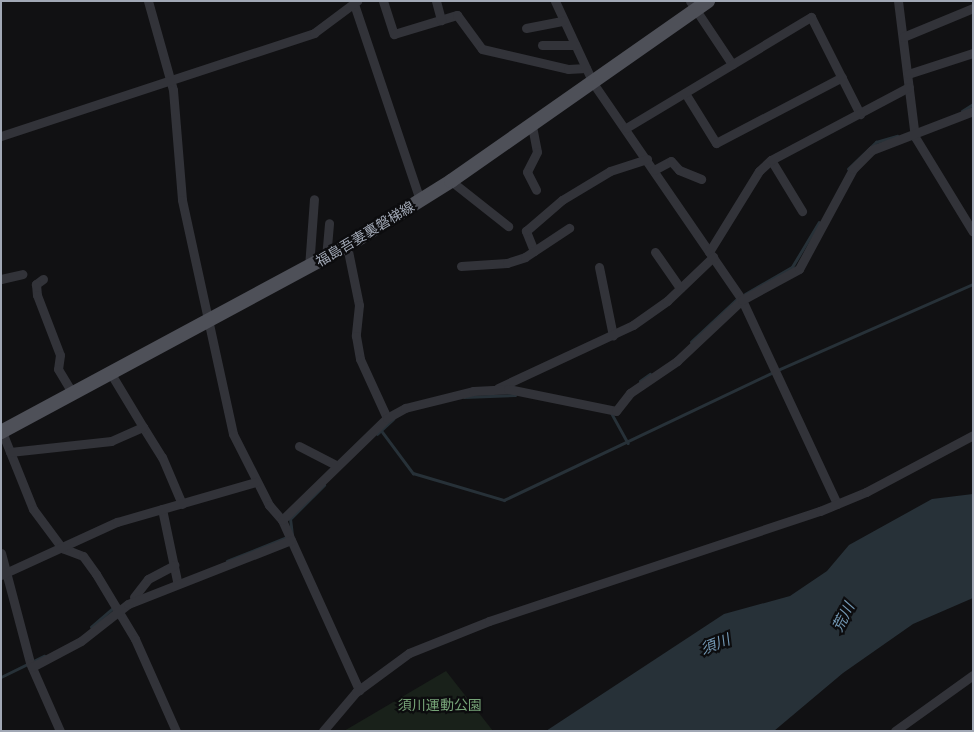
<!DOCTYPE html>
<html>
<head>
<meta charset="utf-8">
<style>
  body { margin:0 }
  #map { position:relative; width:974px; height:732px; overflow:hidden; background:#111113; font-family:Arial,"Noto Sans JP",sans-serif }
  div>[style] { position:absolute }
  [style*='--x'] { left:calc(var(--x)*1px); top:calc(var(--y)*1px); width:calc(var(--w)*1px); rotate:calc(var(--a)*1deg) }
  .green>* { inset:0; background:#19211a }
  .water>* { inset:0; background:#273138 }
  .stream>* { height:2.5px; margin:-1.25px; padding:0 1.25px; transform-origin:1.25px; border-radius:1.25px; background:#273138 }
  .street>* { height:9px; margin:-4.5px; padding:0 4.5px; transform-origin:4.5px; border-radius:4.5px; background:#323339 }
  .primary>* { height:14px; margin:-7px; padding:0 7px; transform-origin:7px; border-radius:7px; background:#4e5058 }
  span { translate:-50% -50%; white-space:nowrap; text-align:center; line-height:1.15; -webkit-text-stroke:4.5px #0c0c0e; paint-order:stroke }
  .street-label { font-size:14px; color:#a1a8b5 }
  .park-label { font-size:14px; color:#76a377 }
  .water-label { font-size:15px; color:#7499b5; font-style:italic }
  .frame { position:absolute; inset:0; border:2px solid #a1a8b5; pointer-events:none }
</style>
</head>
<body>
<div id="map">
  <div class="green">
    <div style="clip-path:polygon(446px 671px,493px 731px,344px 731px)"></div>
  </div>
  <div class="water">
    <div style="clip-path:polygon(973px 494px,973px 598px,913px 624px,843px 673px,774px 731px,546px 731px,724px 614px,790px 596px,827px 571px,849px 545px,932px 499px)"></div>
  </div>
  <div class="stream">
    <div style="--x:962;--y:111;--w:13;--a:-32"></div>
    <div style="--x:848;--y:169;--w:39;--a:-44"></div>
    <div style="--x:876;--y:142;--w:22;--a:-16"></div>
    <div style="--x:745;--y:294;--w:54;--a:-29.9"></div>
    <div style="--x:792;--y:267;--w:52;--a:-59"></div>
    <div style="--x:691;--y:342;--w:64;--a:-43.1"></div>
    <div style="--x:778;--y:370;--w:213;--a:-23.8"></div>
    <div style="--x:640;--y:381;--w:12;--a:-35"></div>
    <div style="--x:464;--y:397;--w:51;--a:-2.2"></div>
    <div style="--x:612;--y:414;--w:33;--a:61"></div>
    <div style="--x:381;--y:430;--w:54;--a:53.3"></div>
    <div style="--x:413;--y:473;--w:95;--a:16.5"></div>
    <div style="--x:504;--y:500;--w:298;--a:-25.4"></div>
    <div style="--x:377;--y:434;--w:22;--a:-43"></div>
    <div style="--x:292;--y:535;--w:16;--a:-97"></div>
    <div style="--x:290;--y:519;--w:48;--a:-45"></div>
    <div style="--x:227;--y:561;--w:65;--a:-21.8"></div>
    <div style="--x:91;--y:627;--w:29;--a:-41"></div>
    <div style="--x:1;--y:677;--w:48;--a:-26"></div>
  </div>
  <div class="street">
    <div style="--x:148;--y:1;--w:92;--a:74.3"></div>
    <div style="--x:173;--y:90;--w:110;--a:85.3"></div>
    <div style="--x:182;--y:200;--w:239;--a:77.7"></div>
    <div style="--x:233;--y:434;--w:80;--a:63.1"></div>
    <div style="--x:269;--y:505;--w:20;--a:49"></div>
    <div style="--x:282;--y:520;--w:187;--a:65.6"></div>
    <div style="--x:383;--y:1;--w:35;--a:72"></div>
    <div style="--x:394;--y:34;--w:66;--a:-16.8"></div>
    <div style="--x:457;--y:15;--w:42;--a:53.7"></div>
    <div style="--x:482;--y:49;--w:88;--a:13.1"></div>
    <div style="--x:568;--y:69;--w:18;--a:-3"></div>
    <div style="--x:436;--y:1;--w:20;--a:75"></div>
    <div style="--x:555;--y:1;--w:90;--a:65.1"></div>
    <div style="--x:593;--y:83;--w:263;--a:55.5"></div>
    <div style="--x:742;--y:300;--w:225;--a:65"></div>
    <div style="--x:690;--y:1;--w:76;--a:56.3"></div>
    <div style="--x:898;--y:1;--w:137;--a:82.9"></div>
    <div style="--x:915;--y:137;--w:111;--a:58.6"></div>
    <div style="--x:354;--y:4;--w:207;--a:71.4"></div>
    <div style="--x:526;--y:28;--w:38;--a:-11"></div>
    <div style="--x:903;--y:37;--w:76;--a:-22.5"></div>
    <div style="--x:542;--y:45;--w:33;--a:0"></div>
    <div style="--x:908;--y:74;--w:68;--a:-17.9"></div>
    <div style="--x:685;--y:93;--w:59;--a:58.2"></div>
    <div style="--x:716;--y:143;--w:142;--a:-27.6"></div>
    <div style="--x:532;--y:126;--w:26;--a:79"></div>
    <div style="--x:537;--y:152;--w:22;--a:117"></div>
    <div style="--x:527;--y:172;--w:20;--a:63"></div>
    <div style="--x:626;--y:128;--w:216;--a:-31"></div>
    <div style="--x:811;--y:17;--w:109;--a:63.2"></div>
    <div style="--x:1;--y:136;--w:330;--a:-18.2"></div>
    <div style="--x:314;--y:33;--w:54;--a:-36.7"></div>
    <div style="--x:771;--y:160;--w:60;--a:58.7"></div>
    <div style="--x:654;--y:170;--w:19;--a:-28"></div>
    <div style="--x:671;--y:161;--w:12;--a:48"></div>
    <div style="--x:679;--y:170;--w:24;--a:22"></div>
    <div style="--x:451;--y:181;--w:73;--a:38.3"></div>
    <div style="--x:347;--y:246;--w:60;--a:78.5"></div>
    <div style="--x:359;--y:305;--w:31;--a:96"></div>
    <div style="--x:356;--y:336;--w:23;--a:80"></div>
    <div style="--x:360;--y:359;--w:65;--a:65.4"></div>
    <div style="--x:534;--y:251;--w:22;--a:-112"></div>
    <div style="--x:526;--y:231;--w:48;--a:-40.7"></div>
    <div style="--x:562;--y:200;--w:56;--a:-31.1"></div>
    <div style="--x:610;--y:171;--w:39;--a:-18"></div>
    <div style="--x:655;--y:252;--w:44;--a:55.2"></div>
    <div style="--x:709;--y:252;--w:95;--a:-58.3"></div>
    <div style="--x:759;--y:171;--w:16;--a:-43"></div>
    <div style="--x:771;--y:160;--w:156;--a:-27.9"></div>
    <div style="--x:326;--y:258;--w:35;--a:-85"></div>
    <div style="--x:461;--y:266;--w:46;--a:-3.7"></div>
    <div style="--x:507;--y:263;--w:19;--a:-18"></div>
    <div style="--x:525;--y:257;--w:53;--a:-33.4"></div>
    <div style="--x:309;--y:267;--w:68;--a:-85.8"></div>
    <div style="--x:599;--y:267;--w:70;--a:78.5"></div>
    <div style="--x:1;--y:279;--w:22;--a:-13"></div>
    <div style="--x:43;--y:279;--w:9;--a:144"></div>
    <div style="--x:36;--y:284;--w:11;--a:85"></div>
    <div style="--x:37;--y:295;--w:64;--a:69"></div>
    <div style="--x:60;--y:355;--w:14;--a:98"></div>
    <div style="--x:58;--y:369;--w:29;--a:59"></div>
    <div style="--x:498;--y:388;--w:149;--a:-25"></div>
    <div style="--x:633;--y:325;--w:42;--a:-35.2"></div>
    <div style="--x:667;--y:301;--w:64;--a:-43.7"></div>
    <div style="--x:143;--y:427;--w:36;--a:58"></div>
    <div style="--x:162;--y:457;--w:51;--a:66.9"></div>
    <div style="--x:2;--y:432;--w:83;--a:68.1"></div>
    <div style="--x:33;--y:509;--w:49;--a:53.4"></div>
    <div style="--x:62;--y:548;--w:22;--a:21"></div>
    <div style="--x:83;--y:556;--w:22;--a:54"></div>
    <div style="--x:96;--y:574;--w:76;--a:59"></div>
    <div style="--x:135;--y:639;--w:101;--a:66"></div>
    <div style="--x:299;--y:446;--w:42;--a:27.2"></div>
    <div style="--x:10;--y:452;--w:102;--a:-6.2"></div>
    <div style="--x:111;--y:441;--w:35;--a:-24"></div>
    <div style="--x:143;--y:427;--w:62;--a:-121.1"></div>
    <div style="--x:162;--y:509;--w:74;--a:78.2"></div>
    <div style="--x:282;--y:520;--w:146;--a:-44.2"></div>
    <div style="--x:387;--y:418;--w:21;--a:-29"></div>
    <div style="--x:405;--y:408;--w:70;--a:-14"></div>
    <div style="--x:473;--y:391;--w:35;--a:-3"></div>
    <div style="--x:508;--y:389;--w:110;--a:11.5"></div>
    <div style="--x:616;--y:411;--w:23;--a:-52"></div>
    <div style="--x:630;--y:393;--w:57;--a:-34.2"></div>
    <div style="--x:677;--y:361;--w:89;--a:-43.2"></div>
    <div style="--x:742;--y:300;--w:65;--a:-28.5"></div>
    <div style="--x:799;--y:269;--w:114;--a:-61.6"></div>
    <div style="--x:853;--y:169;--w:27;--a:-45"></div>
    <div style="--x:872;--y:150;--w:108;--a:-21.1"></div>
    <div style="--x:1;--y:553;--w:114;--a:75.2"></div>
    <div style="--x:30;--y:663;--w:74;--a:66.2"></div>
    <div style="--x:1;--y:575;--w:128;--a:-24.6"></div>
    <div style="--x:117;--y:522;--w:145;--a:-16.1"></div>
    <div style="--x:134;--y:597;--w:23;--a:-52"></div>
    <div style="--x:148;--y:579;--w:30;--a:-28"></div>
    <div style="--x:32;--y:667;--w:55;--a:-28"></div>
    <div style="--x:81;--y:641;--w:60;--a:-38.2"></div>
    <div style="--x:128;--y:604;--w:175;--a:-21.4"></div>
    <div style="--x:323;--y:731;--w:51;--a:-49.8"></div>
    <div style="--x:356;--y:692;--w:66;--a:-36.3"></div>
    <div style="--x:409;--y:653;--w:86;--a:-21.8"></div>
    <div style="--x:489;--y:621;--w:349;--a:-18.4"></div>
    <div style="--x:820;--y:511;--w:50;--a:-22.4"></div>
    <div style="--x:866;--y:492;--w:121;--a:-28"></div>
    <div style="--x:895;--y:731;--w:96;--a:-35.7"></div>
  </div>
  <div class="primary">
    <div style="--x:1;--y:432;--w:393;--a:-28.3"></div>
    <div style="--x:347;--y:246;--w:123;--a:-32"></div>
    <div style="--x:451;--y:181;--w:314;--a:-35"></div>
  </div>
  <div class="street-label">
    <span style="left:365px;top:234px;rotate:-31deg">福島吾妻裏磐梯線</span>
  </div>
  <div class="park-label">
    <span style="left:440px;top:705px">須川運動公園</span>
  </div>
  <div class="water-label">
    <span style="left:843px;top:617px;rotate:-63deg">荒川</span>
    <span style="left:715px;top:644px;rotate:-21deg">須川</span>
  </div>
  <div class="frame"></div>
</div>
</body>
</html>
